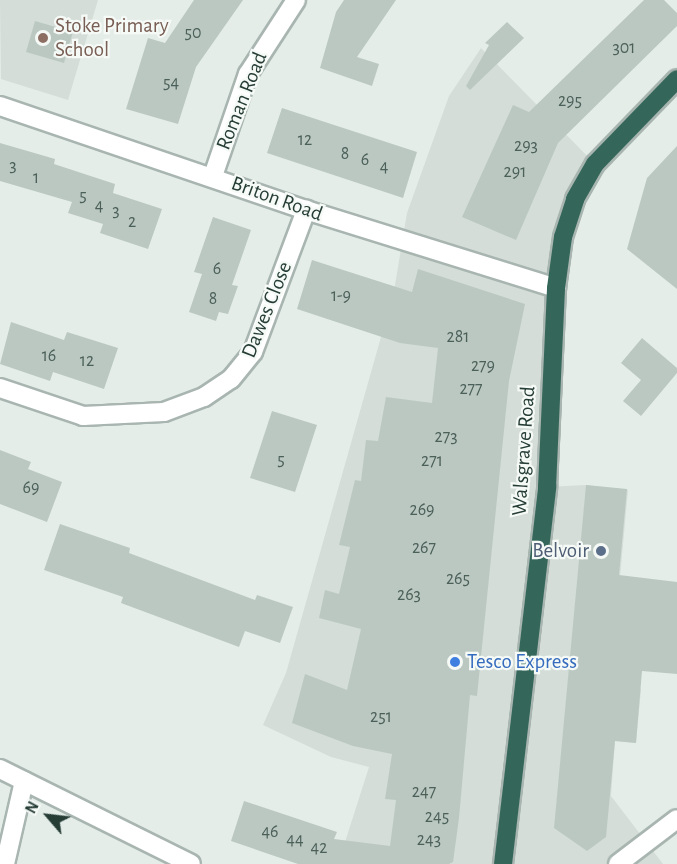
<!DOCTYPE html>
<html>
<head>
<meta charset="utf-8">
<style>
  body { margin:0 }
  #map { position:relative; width:677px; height:864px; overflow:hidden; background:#e5ede9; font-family:"Alegreya Sans",sans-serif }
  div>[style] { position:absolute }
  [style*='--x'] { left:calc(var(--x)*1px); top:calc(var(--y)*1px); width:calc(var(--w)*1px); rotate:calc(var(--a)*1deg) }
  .built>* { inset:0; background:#d4ddd8 }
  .building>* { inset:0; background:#bbc8c2 }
  .roads { filter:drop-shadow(2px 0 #a8b5b0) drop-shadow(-2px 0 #a8b5b0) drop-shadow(0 2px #a8b5b0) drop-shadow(0 -2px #a8b5b0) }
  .street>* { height:18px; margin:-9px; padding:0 9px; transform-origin:9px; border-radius:9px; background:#fff }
  .secondary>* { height:18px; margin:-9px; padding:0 9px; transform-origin:9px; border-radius:9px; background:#fff }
  .highway>* { height:18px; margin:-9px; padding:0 9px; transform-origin:9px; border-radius:9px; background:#346759 }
  .dots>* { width:16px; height:16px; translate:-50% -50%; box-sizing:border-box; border:3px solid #f6faf7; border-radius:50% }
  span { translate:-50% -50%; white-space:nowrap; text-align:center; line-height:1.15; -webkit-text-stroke:4.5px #f6faf7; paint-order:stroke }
  .number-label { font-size:18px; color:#4b6059 }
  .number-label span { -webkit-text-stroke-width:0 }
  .education-label { font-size:21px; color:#785e54 }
  .left { translate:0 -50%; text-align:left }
  .street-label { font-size:21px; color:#263d36 }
  .service-label { font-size:21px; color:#4e5e75 }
  .right { translate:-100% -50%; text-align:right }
  .shop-label { font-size:21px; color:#366cbe }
  .north { position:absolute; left:18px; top:786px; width:60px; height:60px; -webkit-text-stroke:4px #f6faf7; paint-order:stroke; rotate:298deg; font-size:16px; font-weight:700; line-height:24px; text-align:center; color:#263d36 }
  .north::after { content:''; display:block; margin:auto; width:21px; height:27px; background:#263d36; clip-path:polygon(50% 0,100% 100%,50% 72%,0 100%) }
</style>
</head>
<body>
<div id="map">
  <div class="built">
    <div style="clip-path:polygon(0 0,98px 0,68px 100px,1px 79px)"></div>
    <div style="clip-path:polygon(481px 48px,595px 164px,567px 221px,547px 487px,586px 485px,628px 490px,610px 686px,641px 689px,636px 743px,615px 741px,611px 796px,663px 864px,338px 864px,369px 767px,331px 757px,263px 725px,286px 673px,394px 291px,407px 213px,449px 96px)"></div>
  </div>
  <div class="building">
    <div style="clip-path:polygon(194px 0,243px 0,196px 67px,178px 124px,126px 109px,148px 38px,165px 43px)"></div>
    <div style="clip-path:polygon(344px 0,396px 0,357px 57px,379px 64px,372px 86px,320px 68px,336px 12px)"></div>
    <div style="clip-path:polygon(644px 0,664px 0,677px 13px,677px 26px,558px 143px,516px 240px,462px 217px,513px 105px,529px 112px)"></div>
    <div style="clip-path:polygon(35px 21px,73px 32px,64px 63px,26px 52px)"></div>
    <div style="clip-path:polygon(507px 22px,524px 38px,470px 90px,466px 86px,489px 45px,485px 43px)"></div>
    <div style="clip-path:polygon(282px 108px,417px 152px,403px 198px,267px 153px)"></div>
    <div style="clip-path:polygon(0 143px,55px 159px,54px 164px,115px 184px,113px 193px,162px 209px,148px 249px,100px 233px,103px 224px,68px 213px,72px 202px,0 181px)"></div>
    <div style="clip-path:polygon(677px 146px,677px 289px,627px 249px,647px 178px)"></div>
    <div style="clip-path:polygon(213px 217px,251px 230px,232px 285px,238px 286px,228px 314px,219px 312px,216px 321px,189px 312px,202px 274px,194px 272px)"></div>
    <div style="clip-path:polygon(312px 260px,412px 292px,418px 269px,525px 304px,509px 381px,477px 696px,470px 695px,459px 818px,453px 862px,449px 864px,298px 864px,231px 841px,244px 801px,337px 832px,334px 839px,390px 846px,396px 800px,385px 799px,392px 754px,353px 746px,292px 723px,305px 674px,347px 690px,361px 629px,319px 618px,325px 590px,339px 594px,350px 547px,339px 545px,355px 480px,361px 481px,366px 440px,378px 441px,386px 397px,432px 403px,438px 348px,400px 343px,297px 309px)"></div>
    <div style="clip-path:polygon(11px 322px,64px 340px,67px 332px,118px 348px,104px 389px,53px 372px,50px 381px,0 364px)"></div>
    <div style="clip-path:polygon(642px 338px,677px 368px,677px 373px,641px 416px,623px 401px,641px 380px,621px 363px)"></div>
    <div style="clip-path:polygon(272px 411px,317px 425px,295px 492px,250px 478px)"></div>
    <div style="clip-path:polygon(0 450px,31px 462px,28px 469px,62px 482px,47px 522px,0 504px)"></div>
    <div style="clip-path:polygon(586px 485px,627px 489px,619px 575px,677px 582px,677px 674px,642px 671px,636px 743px,615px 741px,606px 837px,587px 851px,554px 828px)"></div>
    <div style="clip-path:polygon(60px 524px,130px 548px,129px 553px,255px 600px,257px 595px,293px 607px,280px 643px,245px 631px,239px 647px,121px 603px,123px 597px,44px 570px)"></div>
  </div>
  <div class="roads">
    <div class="street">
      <div style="--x:0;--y:106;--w:323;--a:18.8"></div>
      <div style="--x:306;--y:210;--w:262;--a:17.3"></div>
      <div style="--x:213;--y:176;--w:108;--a:-71.1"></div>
      <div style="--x:248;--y:74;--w:88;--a:-57"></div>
      <div style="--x:0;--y:388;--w:88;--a:18.6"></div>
      <div style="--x:83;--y:416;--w:81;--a:-2.8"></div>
      <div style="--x:164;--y:412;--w:43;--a:-20.6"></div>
      <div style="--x:204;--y:397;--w:32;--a:-34"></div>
      <div style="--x:231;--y:379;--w:35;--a:-51"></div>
      <div style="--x:253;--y:352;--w:152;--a:-69.5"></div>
      <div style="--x:5;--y:864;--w:85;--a:-77.1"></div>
      <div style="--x:618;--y:864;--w:74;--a:-37.3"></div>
    </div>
    <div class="secondary">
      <div style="--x:0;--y:769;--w:213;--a:26.4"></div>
    </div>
    <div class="highway">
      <div style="--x:503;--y:864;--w:380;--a:-83.3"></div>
      <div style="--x:547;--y:487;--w:199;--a:-87.4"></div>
      <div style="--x:556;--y:288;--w:51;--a:-82.2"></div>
      <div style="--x:563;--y:237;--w:40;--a:-72"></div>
      <div style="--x:575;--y:199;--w:40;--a:-60.3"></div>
      <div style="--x:595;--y:164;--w:118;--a:-46"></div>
    </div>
  </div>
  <div class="dots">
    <div style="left:43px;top:38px;background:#8d6e63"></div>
    <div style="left:601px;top:551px;background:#5c6f8a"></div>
    <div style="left:455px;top:662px;background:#3f7fe0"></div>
  </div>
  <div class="number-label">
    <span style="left:193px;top:33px">50</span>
    <span style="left:624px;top:48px">301</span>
    <span style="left:171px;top:83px">54</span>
    <span style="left:570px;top:101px">295</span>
    <span style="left:305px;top:140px">12</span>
    <span style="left:526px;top:146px">293</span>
    <span style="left:345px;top:154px">8</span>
    <span style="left:365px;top:160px">6</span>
    <span style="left:13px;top:166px">3</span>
    <span style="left:384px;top:167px">4</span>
    <span style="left:515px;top:172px">291</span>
    <span style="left:36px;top:178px">1</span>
    <span style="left:83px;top:196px">5</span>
    <span style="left:99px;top:206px">4</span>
    <span style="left:116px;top:211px">3</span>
    <span style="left:132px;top:222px">2</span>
    <span style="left:217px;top:269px">6</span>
    <span style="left:341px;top:296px">1-9</span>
    <span style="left:213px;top:299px">8</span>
    <span style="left:458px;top:337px">281</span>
    <span style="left:49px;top:356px">16</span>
    <span style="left:87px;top:361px">12</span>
    <span style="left:483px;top:366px">279</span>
    <span style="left:471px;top:389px">277</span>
    <span style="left:446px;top:437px">273</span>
    <span style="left:281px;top:460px">5</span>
    <span style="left:432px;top:461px">271</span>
    <span style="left:31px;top:488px">69</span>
    <span style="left:422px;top:510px">269</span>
    <span style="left:424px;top:548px">267</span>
    <span style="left:458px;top:579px">265</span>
    <span style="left:409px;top:595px">263</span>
    <span style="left:381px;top:717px">251</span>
    <span style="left:424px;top:792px">247</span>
    <span style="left:437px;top:817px">245</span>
    <span style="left:270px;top:832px">46</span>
    <span style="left:295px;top:840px">44</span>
    <span style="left:429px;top:840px">243</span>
    <span style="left:319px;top:848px">42</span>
  </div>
  <div class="education-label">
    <span class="left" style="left:55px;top:38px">Stoke Primary<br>School</span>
  </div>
  <div class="street-label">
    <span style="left:242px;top:101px;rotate:-68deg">Roman Road</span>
    <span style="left:277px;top:199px;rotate:20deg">Briton Road</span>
    <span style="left:267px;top:310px;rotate:-68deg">Dawes Close</span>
    <span style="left:524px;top:451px;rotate:-86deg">Walsgrave Road</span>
  </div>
  <div class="service-label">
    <span class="right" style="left:589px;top:551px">Belvoir</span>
  </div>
  <div class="shop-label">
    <span class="left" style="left:467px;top:662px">Tesco Express</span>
  </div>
  <div class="north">N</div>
</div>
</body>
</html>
